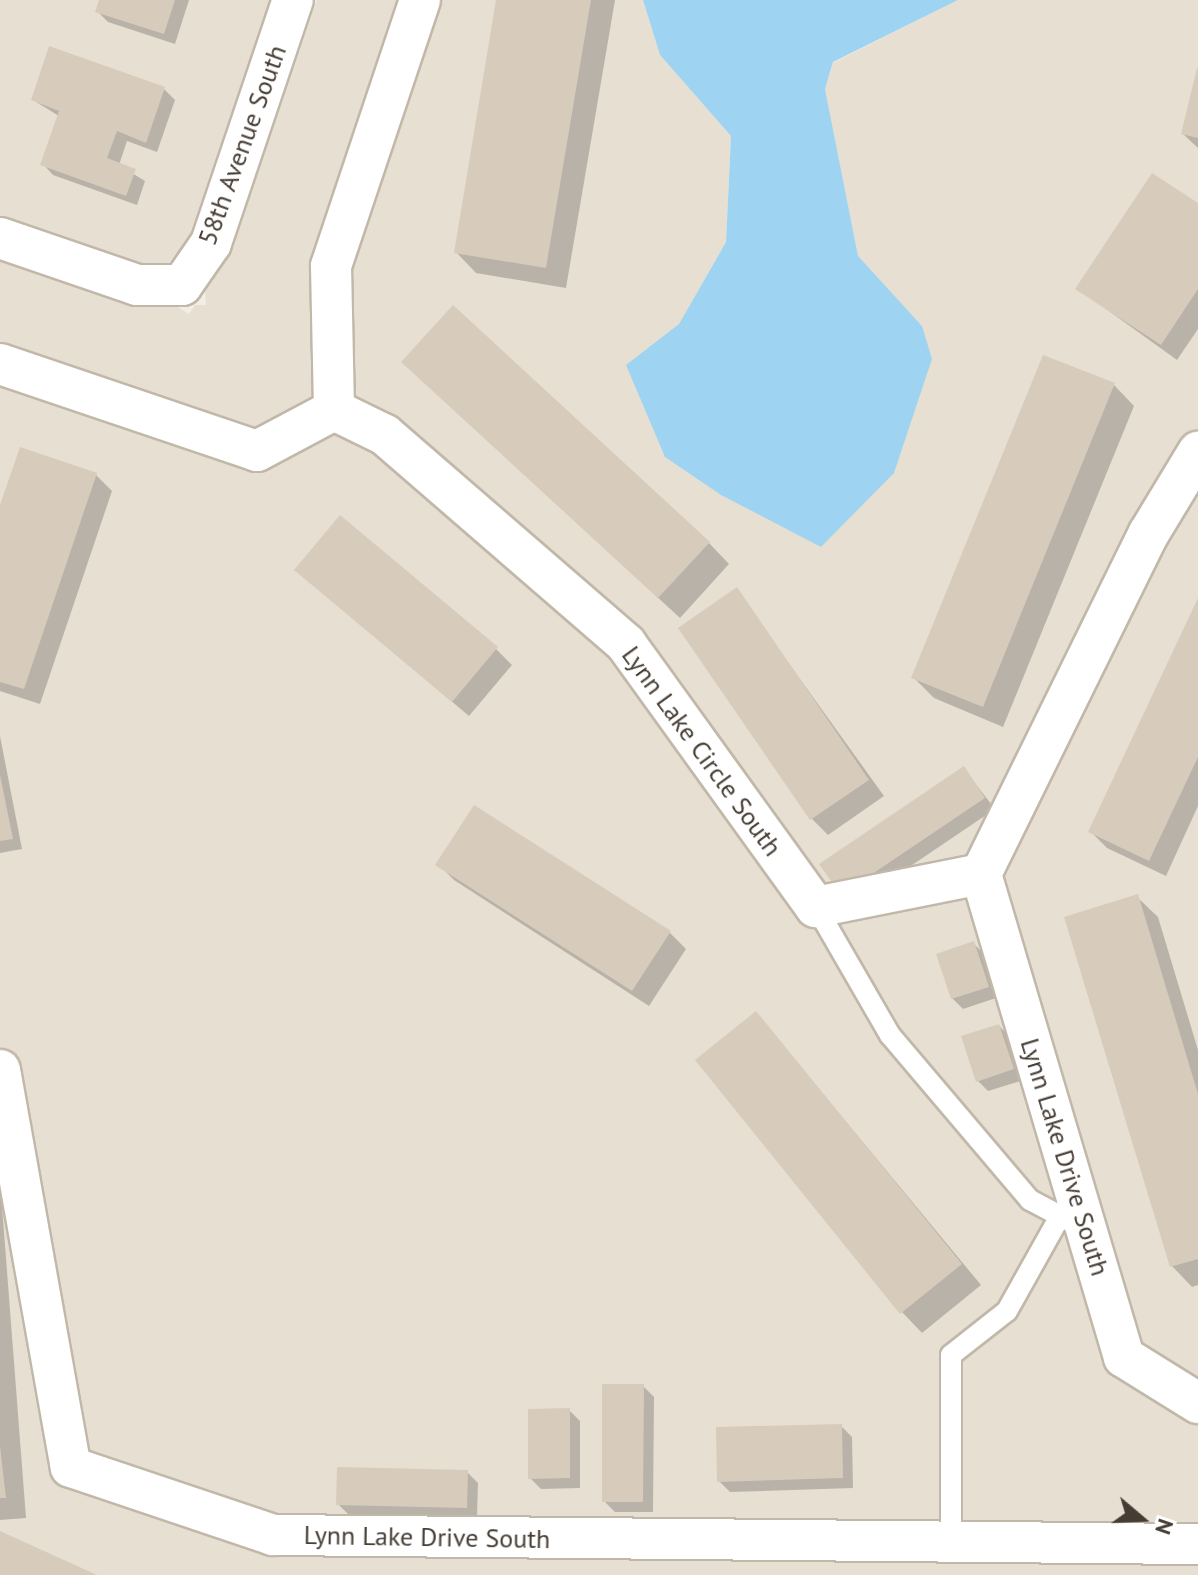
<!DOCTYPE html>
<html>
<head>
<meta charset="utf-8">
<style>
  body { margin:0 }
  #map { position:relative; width:1198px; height:1575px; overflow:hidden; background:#f3ede4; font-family:"PT Sans",sans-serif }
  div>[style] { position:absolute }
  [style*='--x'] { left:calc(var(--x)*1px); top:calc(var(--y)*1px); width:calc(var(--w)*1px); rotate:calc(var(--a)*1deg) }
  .residential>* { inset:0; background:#e7dfd2 }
  .water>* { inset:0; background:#9ed4f2 }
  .shadow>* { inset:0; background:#0003 }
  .building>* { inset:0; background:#d7cbbc }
  .roads { filter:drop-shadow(2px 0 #c1b8a9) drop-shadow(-2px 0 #c1b8a9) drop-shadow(0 2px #c1b8a9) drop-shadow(0 -2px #c1b8a9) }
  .service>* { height:20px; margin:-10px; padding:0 10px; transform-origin:10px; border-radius:10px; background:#fff }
  .minor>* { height:40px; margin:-20px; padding:0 20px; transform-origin:20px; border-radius:20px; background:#fff }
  span { translate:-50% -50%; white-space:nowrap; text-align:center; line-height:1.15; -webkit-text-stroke:6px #fff; paint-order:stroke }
  .street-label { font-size:26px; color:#453d34 }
  .north { position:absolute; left:1102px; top:1479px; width:80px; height:80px; -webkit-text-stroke:6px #fff; paint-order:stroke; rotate:109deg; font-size:22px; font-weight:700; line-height:32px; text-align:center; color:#453d34 }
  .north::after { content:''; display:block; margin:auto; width:28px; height:36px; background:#453d34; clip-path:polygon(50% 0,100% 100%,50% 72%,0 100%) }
</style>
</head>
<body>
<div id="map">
  <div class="residential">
    <div style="clip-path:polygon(0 0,269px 0,190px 234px,168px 264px,140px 264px,0 216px)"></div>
    <div style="clip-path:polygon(317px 0,643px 0,660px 55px,731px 136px,726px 242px,679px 324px,626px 366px,922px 326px,858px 257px,825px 89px,833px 63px,958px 0,1198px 0,1198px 1575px,0 1575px,0 260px,131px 304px,176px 306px,189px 314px,195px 305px,206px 305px,205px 292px,232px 251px)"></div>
  </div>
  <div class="water">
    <div style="clip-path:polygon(643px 0,958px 0,833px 62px,825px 89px,858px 256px,922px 326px,932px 359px,894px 473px,821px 547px,721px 495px,665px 457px,626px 365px,679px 324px,726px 242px,731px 136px,660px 55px)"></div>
  </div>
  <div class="shadow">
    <div style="clip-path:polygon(101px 0,189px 0,175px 44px,108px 22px,97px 11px)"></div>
    <div style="clip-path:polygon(498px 0,615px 0,566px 288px,476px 273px,456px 252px)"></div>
    <div style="clip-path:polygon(1198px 72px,1198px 148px,1183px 134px)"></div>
    <div style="clip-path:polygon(164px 89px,175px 100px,157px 152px,127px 141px,119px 165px,145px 181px,137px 205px,53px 175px,43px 164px,59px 116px,33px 100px)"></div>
    <div style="clip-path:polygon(1198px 206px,1198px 329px,1177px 360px,1077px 288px)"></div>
    <div style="clip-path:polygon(424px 382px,709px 543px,729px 564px,680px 618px)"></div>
    <div style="clip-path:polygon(1114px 385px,1134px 406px,1003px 727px,934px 698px,914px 678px)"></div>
    <div style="clip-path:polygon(96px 475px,112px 491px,40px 704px,0 691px,0 511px)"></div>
    <div style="clip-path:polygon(296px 570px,496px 649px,512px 665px,469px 716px)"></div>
    <div style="clip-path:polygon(736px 590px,884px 796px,828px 835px,812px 819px)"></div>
    <div style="clip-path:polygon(1198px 603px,1198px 806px,1166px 876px,1107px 848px,1091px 832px)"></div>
    <div style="clip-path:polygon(0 736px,22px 849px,0 853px)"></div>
    <div style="clip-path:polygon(964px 769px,995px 809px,853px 905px,842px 894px)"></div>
    <div style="clip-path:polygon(438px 864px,670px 933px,686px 949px,649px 1006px,454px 880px)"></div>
    <div style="clip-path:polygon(1137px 897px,1158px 917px,1198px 1050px,1198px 1285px,1192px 1287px,1172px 1266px)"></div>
    <div style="clip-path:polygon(974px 944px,984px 954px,999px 997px,963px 1009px,952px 998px)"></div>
    <div style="clip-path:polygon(756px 1013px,981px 1285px,922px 1333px,902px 1312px)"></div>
    <div style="clip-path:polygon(999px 1026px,1010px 1037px,1024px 1080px,988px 1091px,978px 1081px)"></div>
    <div style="clip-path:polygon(0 1180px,26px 1518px,0 1520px)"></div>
    <div style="clip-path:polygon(643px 1386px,654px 1397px,653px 1512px,615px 1512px,604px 1501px)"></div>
    <div style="clip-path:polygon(569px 1410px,580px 1421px,580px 1488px,541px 1489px,530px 1478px)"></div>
    <div style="clip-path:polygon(841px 1426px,852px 1437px,853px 1488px,730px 1492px,719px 1481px)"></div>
    <div style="clip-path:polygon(467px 1472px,478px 1483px,477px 1518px,349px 1515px,338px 1504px)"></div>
  </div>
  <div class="building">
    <div style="clip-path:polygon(99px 0,175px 0,164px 34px,95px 12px)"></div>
    <div style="clip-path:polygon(496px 0,591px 0,546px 268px,454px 253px)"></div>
    <div style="clip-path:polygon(49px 46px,165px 87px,146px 143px,117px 131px,107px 158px,136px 169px,126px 196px,40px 165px,59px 111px,31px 100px)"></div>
    <div style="clip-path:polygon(1197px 68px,1198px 68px,1198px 138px,1181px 134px)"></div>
    <div style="clip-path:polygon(1152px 173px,1198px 203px,1198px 289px,1161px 345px,1075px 289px)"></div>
    <div style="clip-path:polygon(453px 305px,710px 542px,658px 598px,401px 362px)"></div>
    <div style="clip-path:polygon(1043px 355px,1115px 383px,983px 707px,911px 678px)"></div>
    <div style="clip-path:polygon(20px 447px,97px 473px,24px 689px,0 682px,0 505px)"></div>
    <div style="clip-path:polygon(340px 515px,498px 647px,452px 702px,294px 570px)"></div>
    <div style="clip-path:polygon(737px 587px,869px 780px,810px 820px,678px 628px)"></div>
    <div style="clip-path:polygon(1198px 598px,1198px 757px,1149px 861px,1088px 832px)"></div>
    <div style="clip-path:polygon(964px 766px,985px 798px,841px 895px,819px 864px)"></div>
    <div style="clip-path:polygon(0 775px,13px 839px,0 841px)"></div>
    <div style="clip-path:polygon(474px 805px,671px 931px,632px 991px,435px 865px)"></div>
    <div style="clip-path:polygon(1138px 894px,1198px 1094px,1198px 1259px,1170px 1267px,1064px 917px)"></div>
    <div style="clip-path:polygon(974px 941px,989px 987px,951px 999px,936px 954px)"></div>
    <div style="clip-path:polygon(756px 1011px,962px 1264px,900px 1314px,695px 1060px)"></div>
    <div style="clip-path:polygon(999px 1024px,1014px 1069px,976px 1082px,961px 1036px)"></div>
    <div style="clip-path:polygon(602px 1384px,644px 1384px,643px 1502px,602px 1502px)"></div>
    <div style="clip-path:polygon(570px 1408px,570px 1478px,528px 1479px,528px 1409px)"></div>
    <div style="clip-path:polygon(842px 1424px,843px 1478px,717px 1482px,716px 1427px)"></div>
    <div style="clip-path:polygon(0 1446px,6px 1498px,0 1498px)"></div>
    <div style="clip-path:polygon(337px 1467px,468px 1470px,467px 1508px,336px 1505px)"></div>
    <div style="clip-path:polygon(0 1531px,97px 1575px,0 1575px)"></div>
  </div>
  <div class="roads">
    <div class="service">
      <div style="--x:816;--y:907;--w:148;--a:60"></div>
      <div style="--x:890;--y:1035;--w:216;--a:49.7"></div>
      <div style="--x:1030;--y:1200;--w:60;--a:27.8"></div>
      <div style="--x:951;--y:1542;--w:187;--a:-90"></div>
      <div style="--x:951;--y:1355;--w:71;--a:-38.2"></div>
      <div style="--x:1007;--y:1311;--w:109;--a:-60.8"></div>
    </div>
    <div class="minor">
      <div style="--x:420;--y:0;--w:280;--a:108.5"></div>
      <div style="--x:331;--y:266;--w:144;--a:88.8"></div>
      <div style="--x:334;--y:410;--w:57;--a:26.1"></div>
      <div style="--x:385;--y:435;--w:319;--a:40.9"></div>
      <div style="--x:626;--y:644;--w:324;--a:54.2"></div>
      <div style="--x:816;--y:907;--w:168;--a:-11.3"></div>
      <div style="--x:981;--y:874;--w:380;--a:-63.8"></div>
      <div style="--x:1149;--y:533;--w:95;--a:-58.8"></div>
      <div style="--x:0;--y:238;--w:145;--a:18.9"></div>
      <div style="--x:137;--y:285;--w:45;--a:0"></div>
      <div style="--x:182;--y:285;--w:51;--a:-55.4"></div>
      <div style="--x:211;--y:243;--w:256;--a:-71.4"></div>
      <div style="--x:0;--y:364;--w:271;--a:18.7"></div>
      <div style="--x:257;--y:451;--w:87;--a:-28"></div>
      <div style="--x:981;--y:874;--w:504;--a:73.51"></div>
      <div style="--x:1124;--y:1357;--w:87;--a:31.9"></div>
      <div style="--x:0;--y:1070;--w:403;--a:79.9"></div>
      <div style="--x:71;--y:1467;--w:213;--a:18.6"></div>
      <div style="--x:273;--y:1535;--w:925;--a:0.56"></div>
    </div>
  </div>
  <div class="street-label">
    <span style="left:242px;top:145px;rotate:-70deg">58th Avenue South</span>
    <span style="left:702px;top:751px;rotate:54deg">Lynn Lake Circle South</span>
    <span style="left:1065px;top:1157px;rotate:73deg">Lynn Lake Drive South</span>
    <span style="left:427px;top:1537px;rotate:1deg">Lynn Lake Drive South</span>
  </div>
  <div class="north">N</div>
</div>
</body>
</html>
